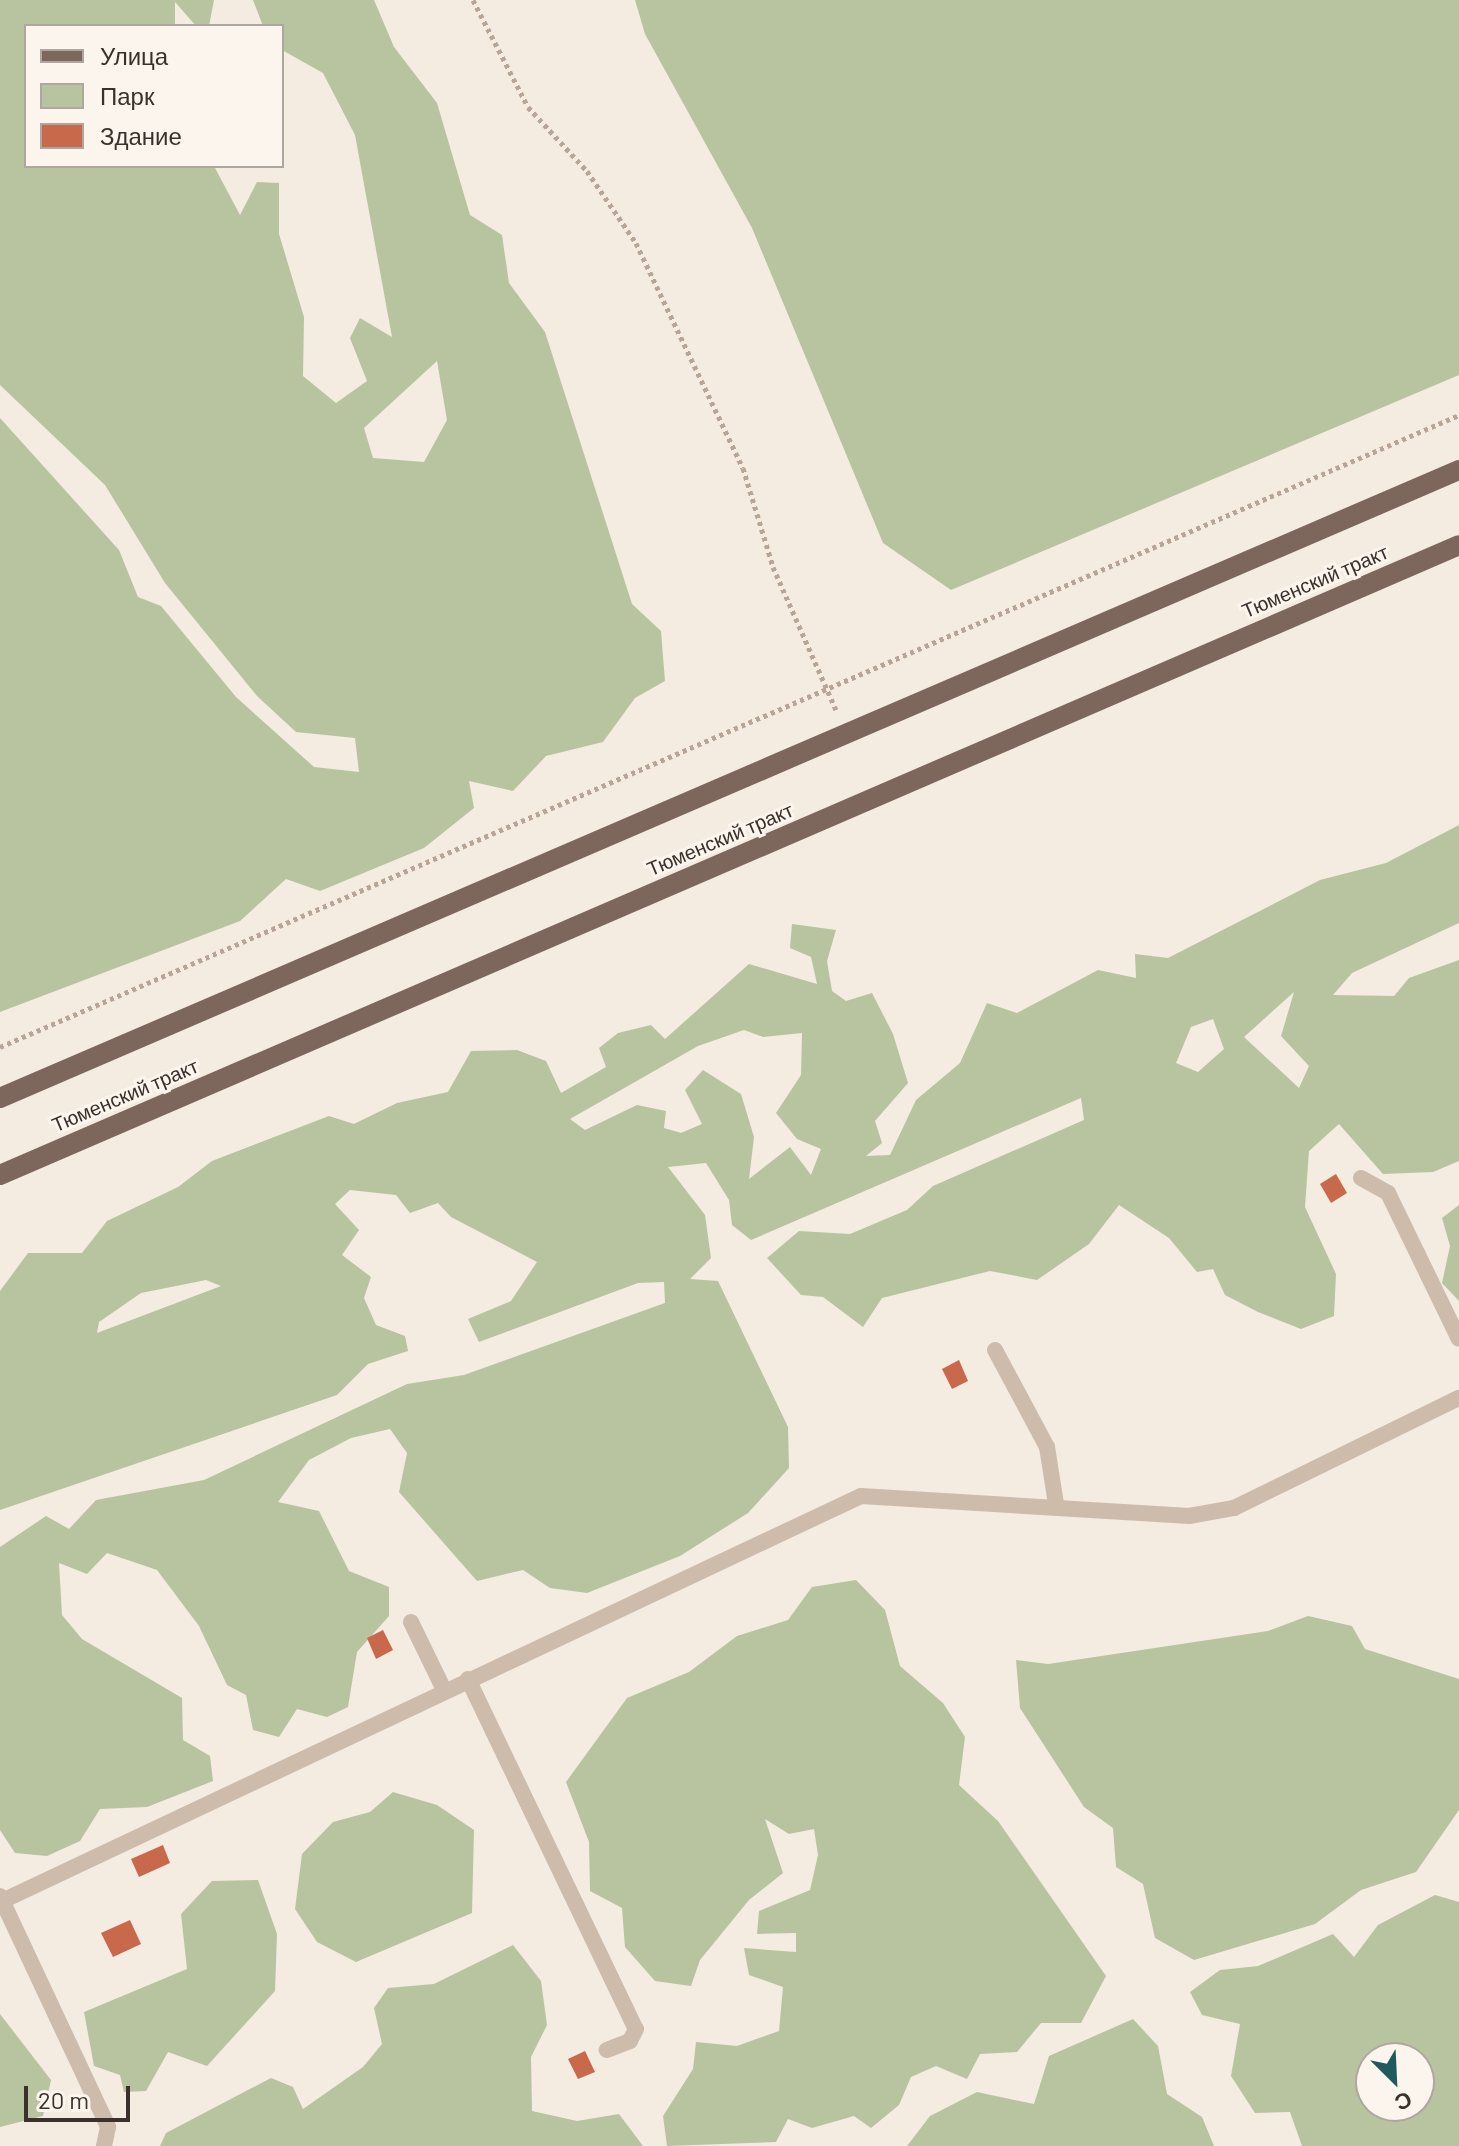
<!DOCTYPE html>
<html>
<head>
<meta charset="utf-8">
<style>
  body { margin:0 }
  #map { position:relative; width:1459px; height:2146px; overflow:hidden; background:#f4ebe1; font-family:Barlow,sans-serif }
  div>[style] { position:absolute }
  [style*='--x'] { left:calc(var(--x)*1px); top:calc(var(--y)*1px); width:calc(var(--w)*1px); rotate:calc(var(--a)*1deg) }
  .green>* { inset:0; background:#b8c4a0 }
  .building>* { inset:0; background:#c8694b }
  .path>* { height:5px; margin-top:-2.5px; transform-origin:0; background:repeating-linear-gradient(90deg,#b9a596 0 4px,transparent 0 8px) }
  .service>* { height:16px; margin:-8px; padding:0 8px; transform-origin:8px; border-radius:8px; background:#cdbbac }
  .primary>* { height:20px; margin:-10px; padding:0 10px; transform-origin:10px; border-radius:10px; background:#7d675c }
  span { translate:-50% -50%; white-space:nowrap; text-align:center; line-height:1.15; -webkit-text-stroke:6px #fbf5ee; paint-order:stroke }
  .street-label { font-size:20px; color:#3b302b }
  .legend { position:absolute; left:24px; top:24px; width:260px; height:144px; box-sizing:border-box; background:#fbf5ee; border:2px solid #aea6a0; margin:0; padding:10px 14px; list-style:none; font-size:24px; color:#3b302b }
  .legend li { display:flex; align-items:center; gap:16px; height:40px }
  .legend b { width:40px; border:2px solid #aea6a0 }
  .north { position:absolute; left:1355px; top:2042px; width:80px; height:80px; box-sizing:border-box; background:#fbf5ee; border:2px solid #aea6a0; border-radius:50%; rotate:156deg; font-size:22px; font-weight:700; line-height:32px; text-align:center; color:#3b302b }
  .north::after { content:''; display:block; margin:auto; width:28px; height:36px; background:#1f5a5e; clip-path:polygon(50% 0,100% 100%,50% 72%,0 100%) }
  .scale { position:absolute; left:24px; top:2086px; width:106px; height:36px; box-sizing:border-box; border:4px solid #3b302b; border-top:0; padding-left:10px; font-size:24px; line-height:28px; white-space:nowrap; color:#3b302b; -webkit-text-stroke:6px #fbf5ee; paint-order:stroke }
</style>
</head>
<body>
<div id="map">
  <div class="green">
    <div style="clip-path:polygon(evenodd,0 0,214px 0,209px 26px,196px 26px,175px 2px,175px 26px,26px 26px,26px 166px,214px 166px,240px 215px,257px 182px,279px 183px,279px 234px,304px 317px,303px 376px,336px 403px,367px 381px,350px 338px,360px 318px,392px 337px,355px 135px,323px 73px,282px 50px,282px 26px,263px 26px,253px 0,374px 0,394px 47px,437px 103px,470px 215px,502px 235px,509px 283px,545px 332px,632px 604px,661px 631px,665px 681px,635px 698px,603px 742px,546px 756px,513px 791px,469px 781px,474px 808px,424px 848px,320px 891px,286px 879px,240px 921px,0 1012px,0 418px,119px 550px,138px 597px,161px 606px,236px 697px,314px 767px,359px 772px,355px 738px,296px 732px,257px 696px,165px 583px,105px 485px,0 385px,0 0,437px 361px,447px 420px,424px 462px,373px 458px,364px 428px,437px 361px)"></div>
    <div style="clip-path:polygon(635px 0,1459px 0,1459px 375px,951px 590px,883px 543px,752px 228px,645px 34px)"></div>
    <div style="clip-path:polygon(evenodd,1459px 825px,1459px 923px,1352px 973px,1333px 995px,1394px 996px,1409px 978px,1459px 960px,1459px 1161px,1433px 1172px,1383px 1174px,1339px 1124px,1309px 1151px,1305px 1207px,1336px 1274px,1334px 1316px,1301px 1329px,1258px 1312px,1225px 1295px,1213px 1269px,1197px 1272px,1169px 1238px,1119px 1205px,1089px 1244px,1037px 1280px,990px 1271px,882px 1298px,863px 1327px,823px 1297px,801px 1295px,767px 1258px,799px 1231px,850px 1234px,907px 1210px,933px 1186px,1084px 1120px,1081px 1098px,751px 1240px,732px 1225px,729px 1200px,706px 1163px,668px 1167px,705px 1215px,711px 1258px,690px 1279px,718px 1281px,788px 1427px,789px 1468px,748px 1513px,680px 1556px,587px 1593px,550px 1588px,523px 1570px,477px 1581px,399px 1492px,407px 1453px,390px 1429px,351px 1438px,309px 1460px,278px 1502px,319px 1511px,349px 1571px,389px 1587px,389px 1616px,357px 1652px,348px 1707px,327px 1717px,297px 1709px,279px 1737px,253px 1730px,246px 1695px,227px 1685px,199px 1626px,157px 1570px,107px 1553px,87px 1574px,59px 1563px,62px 1615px,82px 1639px,182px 1698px,183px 1740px,210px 1756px,213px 1781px,147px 1807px,100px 1809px,80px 1841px,47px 1856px,15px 1853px,0 1830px,0 1547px,46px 1516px,69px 1529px,96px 1500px,204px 1480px,407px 1384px,464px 1375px,665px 1303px,664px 1282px,638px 1283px,479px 1342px,468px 1319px,511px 1301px,537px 1262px,451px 1217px,438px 1203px,410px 1213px,396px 1195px,350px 1190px,335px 1204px,359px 1230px,342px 1255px,371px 1277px,364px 1298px,376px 1325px,405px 1336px,408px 1351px,368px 1364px,337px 1395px,0 1510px,0 1291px,28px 1253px,82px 1253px,107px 1221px,178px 1187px,212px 1161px,329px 1116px,354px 1124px,397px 1103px,448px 1092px,471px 1051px,517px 1050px,546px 1061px,561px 1093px,606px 1067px,599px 1048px,618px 1033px,651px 1025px,665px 1039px,749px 964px,817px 984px,811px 957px,790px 948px,792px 924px,836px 930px,827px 961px,832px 991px,846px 1001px,872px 993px,893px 1034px,908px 1083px,875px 1121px,882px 1143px,866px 1156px,890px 1155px,916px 1100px,960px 1063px,987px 1003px,1017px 1013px,1098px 970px,1136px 978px,1135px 954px,1168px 958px,1320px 880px,1386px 863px,1459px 825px,1294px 992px,1281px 1036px,1309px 1066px,1299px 1088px,1244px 1037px,1294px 992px,1459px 825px,1213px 1019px,1224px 1049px,1198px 1072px,1176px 1063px,1191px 1027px,1213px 1019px,1459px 825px,744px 1030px,763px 1037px,802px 1033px,801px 1075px,776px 1113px,797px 1139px,821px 1149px,811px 1175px,790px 1147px,749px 1179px,754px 1137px,741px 1094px,703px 1070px,685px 1090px,702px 1124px,681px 1133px,664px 1128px,666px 1111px,637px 1105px,585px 1130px,570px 1119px,698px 1046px,744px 1030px,1459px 825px,206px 1280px,221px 1286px,97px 1333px,99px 1322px,141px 1293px,206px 1280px)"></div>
    <div style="clip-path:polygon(1459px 1205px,1459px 1301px,1442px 1283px,1450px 1246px,1442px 1218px)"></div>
    <div style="clip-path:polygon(856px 1580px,885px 1610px,900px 1666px,943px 1703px,965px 1737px,959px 1785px,998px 1821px,1106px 1976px,1081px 2023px,1041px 2023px,1017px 2052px,980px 2054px,967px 2079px,936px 2066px,911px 2077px,899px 2105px,871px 2128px,854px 2116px,812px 2128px,788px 2119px,776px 2142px,667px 2146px,663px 2116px,693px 2069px,696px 2042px,737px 2046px,779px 2031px,783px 1987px,749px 1975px,744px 1948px,796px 1952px,796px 1933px,757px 1934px,759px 1911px,810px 1890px,818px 1855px,814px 1829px,789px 1834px,765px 1819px,783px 1873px,749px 1900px,700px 1960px,691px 1986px,655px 1981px,625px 1947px,622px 1908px,590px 1891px,589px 1842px,566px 1782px,627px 1698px,689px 1672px,737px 1636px,788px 1620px,812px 1587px)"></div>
    <div style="clip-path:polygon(1308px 1616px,1352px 1626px,1365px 1649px,1459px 1679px,1459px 1810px,1416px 1872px,1361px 1890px,1315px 1924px,1194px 1960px,1155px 1938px,1143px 1884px,1116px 1867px,1113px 1828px,1084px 1807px,1020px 1708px,1016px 1660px,1048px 1664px,1268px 1631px)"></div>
    <div style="clip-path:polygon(393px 1792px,437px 1805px,474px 1830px,472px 1913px,356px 1962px,317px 1942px,295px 1909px,302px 1854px,333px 1822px,370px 1812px)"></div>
    <div style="clip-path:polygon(258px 1880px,277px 1934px,275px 1991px,207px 2066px,168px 2052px,146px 2091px,124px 2092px,120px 2075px,94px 2066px,84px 2012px,187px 1969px,181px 1914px,212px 1881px)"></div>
    <div style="clip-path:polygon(evenodd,1435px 1895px,1459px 1902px,1459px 2146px,1302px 2146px,1290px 2112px,1255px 2113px,1231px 2076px,1240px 2024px,1202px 2015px,1190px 1992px,1220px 1970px,1258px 1966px,1333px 1934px,1354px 1957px,1378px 1925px,1435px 1895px,1371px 2058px,1419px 2058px,1419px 2106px,1371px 2106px,1371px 2058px)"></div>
    <div style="clip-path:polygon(513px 1945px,541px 1981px,547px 2025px,531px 2057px,532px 2111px,577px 2121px,619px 2114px,643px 2146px,160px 2146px,166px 2133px,271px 2078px,293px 2087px,303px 2109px,363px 2067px,382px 2044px,374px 2008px,388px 1988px,434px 1984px)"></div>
    <div style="clip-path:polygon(0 2014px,51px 2080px,43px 2116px,0 2127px)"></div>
    <div style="clip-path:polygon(1133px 2019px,1158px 2046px,1167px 2094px,1202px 2117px,1214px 2146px,907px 2146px,930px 2116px,977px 2092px,1034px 2104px,1049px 2056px)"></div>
  </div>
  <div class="building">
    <div style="clip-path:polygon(1336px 1174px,1347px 1193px,1331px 1203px,1320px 1184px)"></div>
    <div style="clip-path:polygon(959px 1360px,968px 1381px,952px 1389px,942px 1369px)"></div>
    <div style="clip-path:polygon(383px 1630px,393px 1650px,376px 1659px,367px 1638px)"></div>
    <div style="clip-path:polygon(163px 1845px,170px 1863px,139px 1877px,131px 1859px)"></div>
    <div style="clip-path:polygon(130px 1920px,141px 1944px,113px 1957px,101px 1933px)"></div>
    <div style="clip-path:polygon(585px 2051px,595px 2072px,578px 2079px,568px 2059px)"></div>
  </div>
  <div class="path">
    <div style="--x:473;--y:0;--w:120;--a:62.8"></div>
    <div style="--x:528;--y:107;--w:87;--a:47.3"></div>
    <div style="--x:587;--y:171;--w:87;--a:55.8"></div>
    <div style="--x:636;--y:243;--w:249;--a:64.6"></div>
    <div style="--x:743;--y:468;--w:103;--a:73.1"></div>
    <div style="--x:773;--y:567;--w:156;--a:66.2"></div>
    <div style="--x:0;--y:1047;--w:1590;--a:-23.42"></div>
  </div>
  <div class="service">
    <div style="--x:1361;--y:1178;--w:31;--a:29"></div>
    <div style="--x:1388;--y:1193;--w:162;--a:64.1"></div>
    <div style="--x:995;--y:1350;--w:110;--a:61.8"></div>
    <div style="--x:1047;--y:1447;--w:58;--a:81"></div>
    <div style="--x:411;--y:1622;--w:76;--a:64.1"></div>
    <div style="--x:468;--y:1679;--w:388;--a:64.4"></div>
    <div style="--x:636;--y:2029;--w:13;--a:117"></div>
    <div style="--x:630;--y:2041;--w:25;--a:159"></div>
    <div style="--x:0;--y:1896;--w:255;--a:64.9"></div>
    <div style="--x:108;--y:2127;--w:19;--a:102"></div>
    <div style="--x:0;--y:1902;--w:952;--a:-25.25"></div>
    <div style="--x:861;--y:1496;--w:329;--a:3.5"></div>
    <div style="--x:1189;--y:1516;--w:46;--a:-10.1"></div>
    <div style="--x:1234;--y:1508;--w:250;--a:-26.1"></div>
  </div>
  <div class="primary">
    <div style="--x:0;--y:1098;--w:1588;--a:-23.29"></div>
    <div style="--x:0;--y:1175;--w:1589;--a:-23.35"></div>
  </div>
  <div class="street-label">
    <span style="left:1315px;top:581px;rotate:-23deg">Тюменский тракт</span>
    <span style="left:720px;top:839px;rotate:-23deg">Тюменский тракт</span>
    <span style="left:125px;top:1095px;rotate:-23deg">Тюменский тракт</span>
  </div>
  <ul class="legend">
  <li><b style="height:10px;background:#7d675c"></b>Улица</li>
  <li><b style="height:22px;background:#b8c4a0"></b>Парк</li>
  <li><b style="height:22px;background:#c8694b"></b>Здание</li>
  </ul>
  <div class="north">С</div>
  <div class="scale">20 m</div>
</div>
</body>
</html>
